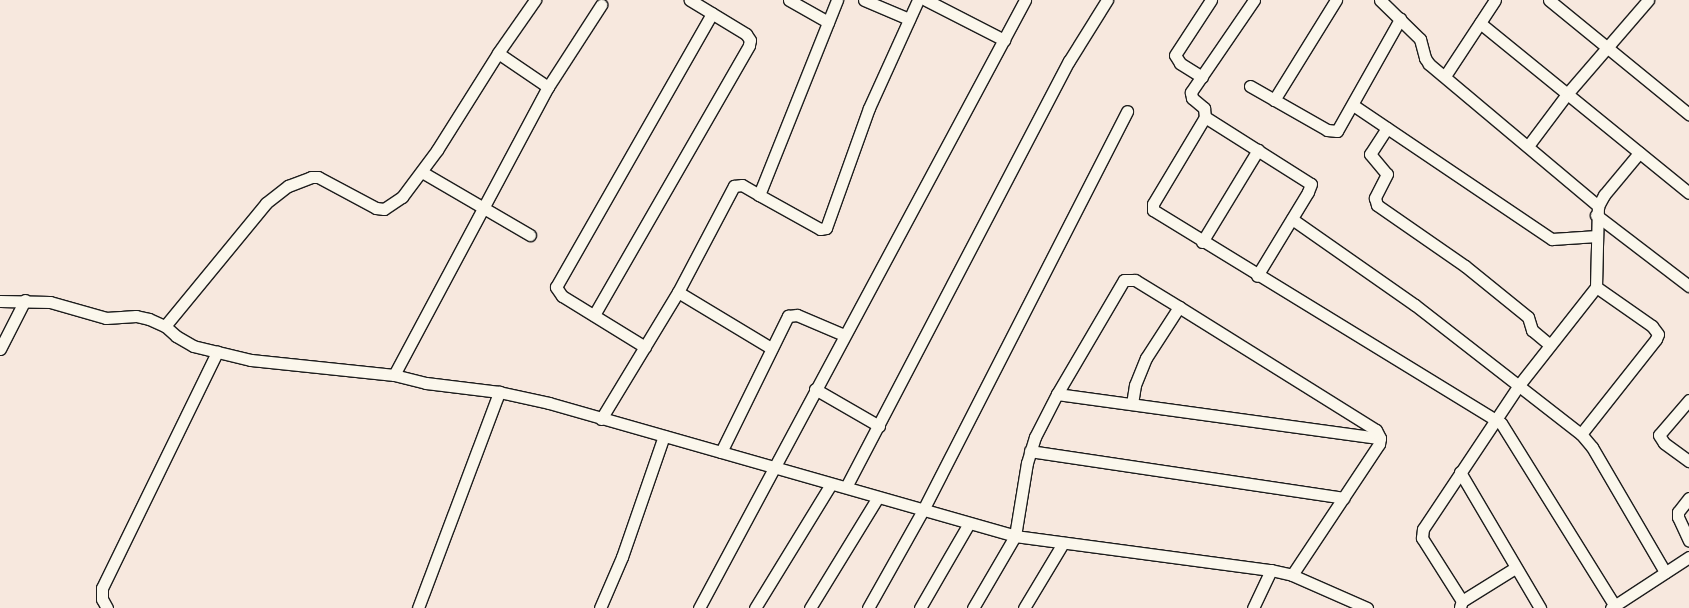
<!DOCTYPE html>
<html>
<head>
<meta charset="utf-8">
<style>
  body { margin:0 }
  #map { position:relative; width:1689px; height:608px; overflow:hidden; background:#f7e8de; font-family:Itim,sans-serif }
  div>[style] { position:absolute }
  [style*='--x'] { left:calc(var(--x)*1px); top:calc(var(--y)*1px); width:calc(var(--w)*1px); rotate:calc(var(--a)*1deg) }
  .roads { filter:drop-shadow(1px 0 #1c1c1c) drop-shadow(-1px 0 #1c1c1c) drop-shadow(0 1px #1c1c1c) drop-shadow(0 -1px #1c1c1c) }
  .minor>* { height:11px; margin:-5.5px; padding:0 5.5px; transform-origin:5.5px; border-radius:5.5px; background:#fbf7ec }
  span { translate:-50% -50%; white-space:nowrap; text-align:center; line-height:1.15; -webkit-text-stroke:3px #fbf7ec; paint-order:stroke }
</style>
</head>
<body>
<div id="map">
  <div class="roads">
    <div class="minor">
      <div style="--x:789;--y:0;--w:45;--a:29.4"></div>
      <div style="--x:864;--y:0;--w:49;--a:22.9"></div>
      <div style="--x:926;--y:0;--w:88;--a:27.1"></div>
      <div style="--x:1254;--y:0;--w:112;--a:124.4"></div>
      <div style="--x:1191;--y:92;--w:6;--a:81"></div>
      <div style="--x:1192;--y:98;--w:16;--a:40"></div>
      <div style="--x:1204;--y:108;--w:9;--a:84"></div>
      <div style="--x:1205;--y:117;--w:101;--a:120.9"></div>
      <div style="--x:1153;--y:204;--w:6;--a:90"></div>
      <div style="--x:1153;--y:210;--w:408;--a:31.5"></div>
      <div style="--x:1501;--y:423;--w:218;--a:58.1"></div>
      <div style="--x:1380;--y:0;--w:56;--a:44.3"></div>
      <div style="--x:1420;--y:39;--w:20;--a:75"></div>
      <div style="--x:1425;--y:58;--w:7;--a:56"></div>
      <div style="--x:1429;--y:64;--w:221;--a:40"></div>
      <div style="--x:1549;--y:0;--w:181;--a:39.2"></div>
      <div style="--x:1480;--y:23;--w:269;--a:39.1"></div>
      <div style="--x:1445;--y:76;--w:91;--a:-56.7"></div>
      <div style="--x:1202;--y:77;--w:26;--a:-148"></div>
      <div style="--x:1180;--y:63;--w:9;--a:-122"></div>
      <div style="--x:1175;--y:55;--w:66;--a:-56.8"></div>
      <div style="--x:1250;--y:86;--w:89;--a:29.7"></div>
      <div style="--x:1327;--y:130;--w:10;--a:6"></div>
      <div style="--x:1337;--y:131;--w:129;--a:-60.6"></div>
      <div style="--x:548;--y:87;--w:98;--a:-57.1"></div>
      <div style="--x:1274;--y:100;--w:118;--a:-58.2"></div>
      <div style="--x:1353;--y:105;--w:240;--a:34"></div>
      <div style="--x:1552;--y:239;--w:45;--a:-3.8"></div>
      <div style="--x:1205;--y:117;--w:125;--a:32.3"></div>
      <div style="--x:1311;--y:184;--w:9;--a:111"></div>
      <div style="--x:1308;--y:192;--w:98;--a:121.3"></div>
      <div style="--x:1387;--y:128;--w:31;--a:123"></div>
      <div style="--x:1370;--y:154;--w:26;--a:50"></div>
      <div style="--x:1387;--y:174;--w:27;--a:117"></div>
      <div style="--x:1375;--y:198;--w:7;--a:74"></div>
      <div style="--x:1377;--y:205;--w:107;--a:34.7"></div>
      <div style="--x:1465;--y:266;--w:81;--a:39"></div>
      <div style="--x:1528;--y:317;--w:14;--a:73"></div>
      <div style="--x:1532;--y:330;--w:23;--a:40"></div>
      <div style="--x:1528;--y:146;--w:65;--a:-53.1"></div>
      <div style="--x:1567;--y:94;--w:124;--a:-49.2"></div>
      <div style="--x:422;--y:172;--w:125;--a:30.3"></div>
      <div style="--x:759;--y:195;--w:70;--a:29.1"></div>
      <div style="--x:820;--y:229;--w:6;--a:-9"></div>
      <div style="--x:826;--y:228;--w:127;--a:-70.3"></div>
      <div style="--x:869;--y:108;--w:119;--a:-65.6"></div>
      <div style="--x:1596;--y:215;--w:117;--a:37.4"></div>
      <div style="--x:1292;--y:219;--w:150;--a:35"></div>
      <div style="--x:1415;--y:305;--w:210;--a:37.9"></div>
      <div style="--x:1581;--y:434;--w:17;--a:50"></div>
      <div style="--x:1592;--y:447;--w:145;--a:59.7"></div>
      <div style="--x:1202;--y:242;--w:108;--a:-58.7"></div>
      <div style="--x:678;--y:292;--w:109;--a:31.1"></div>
      <div style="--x:0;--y:301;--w:50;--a:1.1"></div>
      <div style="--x:50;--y:302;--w:58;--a:15.9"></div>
      <div style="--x:106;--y:318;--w:30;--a:-4"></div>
      <div style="--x:136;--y:316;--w:13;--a:13"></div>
      <div style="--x:149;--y:319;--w:17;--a:24"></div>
      <div style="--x:165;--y:326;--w:15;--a:42"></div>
      <div style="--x:176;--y:336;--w:20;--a:30"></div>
      <div style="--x:193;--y:346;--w:60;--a:13.6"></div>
      <div style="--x:251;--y:360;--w:144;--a:6"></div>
      <div style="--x:394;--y:375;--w:33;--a:14"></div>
      <div style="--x:426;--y:383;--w:74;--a:7"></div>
      <div style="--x:499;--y:392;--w:51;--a:12.4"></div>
      <div style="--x:549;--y:403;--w:485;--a:15.9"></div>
      <div style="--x:1015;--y:536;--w:258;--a:7.6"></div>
      <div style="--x:1271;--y:570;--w:22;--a:13"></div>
      <div style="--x:1292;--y:575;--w:82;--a:23.7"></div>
      <div style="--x:594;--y:315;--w:311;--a:-60.1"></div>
      <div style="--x:749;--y:45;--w:5;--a:-79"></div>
      <div style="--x:750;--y:40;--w:7;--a:-124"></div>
      <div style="--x:746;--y:34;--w:66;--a:-148.7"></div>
      <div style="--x:165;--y:326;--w:159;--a:-50.6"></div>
      <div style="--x:266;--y:203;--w:28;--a:-38"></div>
      <div style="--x:288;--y:186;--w:25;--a:-21"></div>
      <div style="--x:311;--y:177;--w:7;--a:0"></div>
      <div style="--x:318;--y:177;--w:66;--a:28.1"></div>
      <div style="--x:376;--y:208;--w:8;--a:7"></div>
      <div style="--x:384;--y:209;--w:22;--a:-34"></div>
      <div style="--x:402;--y:197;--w:59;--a:-53.3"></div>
      <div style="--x:437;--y:150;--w:115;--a:-57.8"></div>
      <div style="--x:498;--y:53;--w:65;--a:-55.1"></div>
      <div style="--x:645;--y:347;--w:97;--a:-148.4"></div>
      <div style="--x:562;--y:296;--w:11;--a:-124"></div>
      <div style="--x:556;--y:287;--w:315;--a:-60.3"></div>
      <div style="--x:0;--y:349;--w:55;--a:-63"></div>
      <div style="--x:394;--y:375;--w:327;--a:-61.9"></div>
      <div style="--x:548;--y:87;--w:60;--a:-145.8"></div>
      <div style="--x:815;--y:389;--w:74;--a:30"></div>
      <div style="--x:1057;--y:394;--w:326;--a:7.8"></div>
      <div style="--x:1380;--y:438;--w:6;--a:99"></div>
      <div style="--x:1379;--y:444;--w:157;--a:123.6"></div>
      <div style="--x:1689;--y:400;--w:46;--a:130.6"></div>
      <div style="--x:1659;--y:435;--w:9;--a:58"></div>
      <div style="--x:1664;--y:443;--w:31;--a:36"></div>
      <div style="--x:1132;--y:404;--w:19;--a:-81"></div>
      <div style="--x:1135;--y:385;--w:29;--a:-68"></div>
      <div style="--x:1146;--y:358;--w:61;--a:-57.1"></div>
      <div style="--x:601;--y:419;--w:149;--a:-58.8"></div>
      <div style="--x:678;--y:292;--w:120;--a:-62.2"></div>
      <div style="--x:734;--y:186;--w:8;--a:-7"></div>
      <div style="--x:742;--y:185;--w:20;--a:30"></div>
      <div style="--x:759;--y:195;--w:210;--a:-68.2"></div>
      <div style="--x:1581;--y:434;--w:121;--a:-51.7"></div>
      <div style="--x:1656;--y:339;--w:5;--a:-68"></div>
      <div style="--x:1658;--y:334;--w:10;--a:-127"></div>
      <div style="--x:1652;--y:326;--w:68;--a:-145.1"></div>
      <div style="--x:1030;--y:451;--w:317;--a:8.5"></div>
      <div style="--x:721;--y:452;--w:152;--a:-63.8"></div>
      <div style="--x:788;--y:316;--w:9;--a:-6"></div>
      <div style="--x:797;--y:315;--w:51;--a:23.1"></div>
      <div style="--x:1460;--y:472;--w:158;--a:59.5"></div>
      <div style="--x:846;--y:487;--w:481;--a:-62.4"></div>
      <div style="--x:1069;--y:61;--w:72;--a:-58.1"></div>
      <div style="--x:1689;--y:498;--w:18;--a:128"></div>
      <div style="--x:1678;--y:512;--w:5;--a:90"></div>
      <div style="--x:1678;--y:517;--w:26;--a:65"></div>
      <div style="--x:1462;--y:601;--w:75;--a:-122.4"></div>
      <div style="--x:1422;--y:538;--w:9;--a:-84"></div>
      <div style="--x:1423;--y:529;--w:173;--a:-56.3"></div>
      <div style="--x:1519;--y:385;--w:125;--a:-51.8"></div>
      <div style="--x:1596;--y:287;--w:81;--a:-88.6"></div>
      <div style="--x:1598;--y:206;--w:13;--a:-61"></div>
      <div style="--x:1604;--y:195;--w:55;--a:-50.2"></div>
      <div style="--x:1460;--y:607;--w:6;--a:-72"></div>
      <div style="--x:1462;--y:601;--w:62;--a:-31.9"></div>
      <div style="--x:107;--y:608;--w:10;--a:-119"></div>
      <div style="--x:102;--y:599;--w:11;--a:-90"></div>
      <div style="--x:102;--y:588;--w:263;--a:-64"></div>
      <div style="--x:418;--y:608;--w:231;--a:-69.4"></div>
      <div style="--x:600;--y:608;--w:56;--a:-66.7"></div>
      <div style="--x:622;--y:557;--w:128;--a:-70.9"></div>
      <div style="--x:699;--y:608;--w:690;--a:-61.8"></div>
      <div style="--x:755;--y:608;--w:145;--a:-58.5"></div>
      <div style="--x:810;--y:608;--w:130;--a:-58.5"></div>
      <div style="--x:868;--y:608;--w:112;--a:-60.7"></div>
      <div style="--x:923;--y:510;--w:448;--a:-62.9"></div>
      <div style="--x:920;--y:608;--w:98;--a:-60"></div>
      <div style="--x:973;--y:608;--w:83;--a:-59.7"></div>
      <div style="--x:1015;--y:536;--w:74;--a:-80.7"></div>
      <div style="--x:1027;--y:463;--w:27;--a:-73"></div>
      <div style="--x:1035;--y:437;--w:48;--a:-62.9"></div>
      <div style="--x:1057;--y:394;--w:132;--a:-59.6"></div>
      <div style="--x:1124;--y:280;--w:11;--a:0"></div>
      <div style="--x:1135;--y:280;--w:52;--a:31.5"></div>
      <div style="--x:1179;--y:307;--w:232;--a:32"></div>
      <div style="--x:1376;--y:430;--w:9;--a:63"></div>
      <div style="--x:1024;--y:608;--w:76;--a:-59"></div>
      <div style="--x:1253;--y:608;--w:42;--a:-64.7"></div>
      <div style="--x:1611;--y:608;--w:93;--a:-33.2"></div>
    </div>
  </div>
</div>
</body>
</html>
